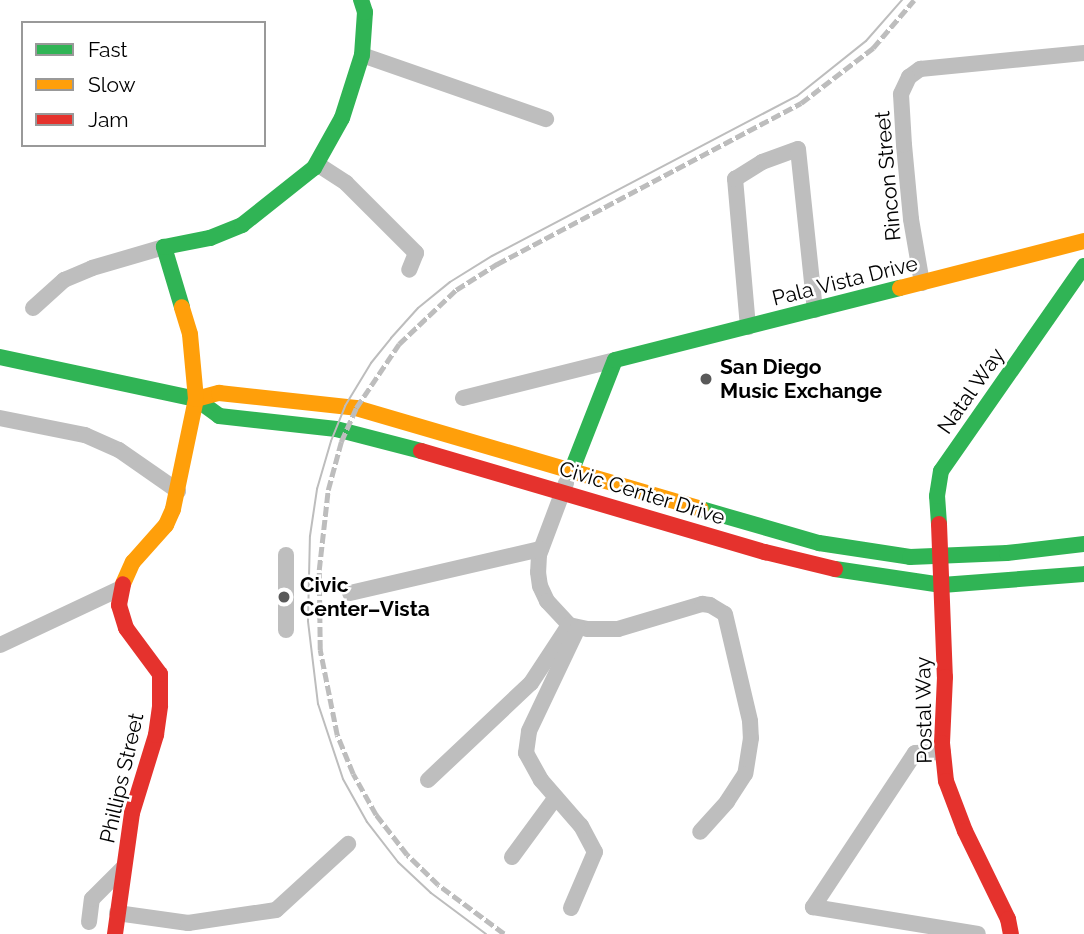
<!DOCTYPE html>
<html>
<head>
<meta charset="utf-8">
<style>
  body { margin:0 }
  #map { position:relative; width:1084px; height:934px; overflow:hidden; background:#fff; font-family:Raleway,sans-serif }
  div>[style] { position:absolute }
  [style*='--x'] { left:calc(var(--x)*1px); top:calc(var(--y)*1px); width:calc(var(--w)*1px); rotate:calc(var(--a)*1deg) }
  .street>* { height:16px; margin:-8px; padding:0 8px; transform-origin:8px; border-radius:8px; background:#bebebe }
  .fast>* { height:16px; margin:-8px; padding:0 8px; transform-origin:8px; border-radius:8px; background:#30b455 }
  .slow>* { height:16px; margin:-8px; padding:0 8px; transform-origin:8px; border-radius:8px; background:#ff9f0a }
  .jam>* { height:16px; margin:-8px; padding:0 8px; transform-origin:8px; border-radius:8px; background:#e5322d }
  .tram>* { height:2px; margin:-1px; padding:0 1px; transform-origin:1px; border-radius:1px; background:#bdbdbd }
  .rail>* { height:4.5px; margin-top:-2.25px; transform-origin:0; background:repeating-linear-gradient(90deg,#bdbdbd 0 10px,transparent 0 13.5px) }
  .dots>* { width:19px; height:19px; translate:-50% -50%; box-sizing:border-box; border:4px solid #fff; border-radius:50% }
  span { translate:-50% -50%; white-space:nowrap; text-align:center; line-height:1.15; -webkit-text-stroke:5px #fff; paint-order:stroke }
  .street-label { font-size:21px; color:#000 }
  .poi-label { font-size:21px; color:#000; font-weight:700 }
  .left { translate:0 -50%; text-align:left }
  .legend { position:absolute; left:21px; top:21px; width:245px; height:126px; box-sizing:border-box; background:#fff; border:2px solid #999; margin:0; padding:9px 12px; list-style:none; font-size:21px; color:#000 }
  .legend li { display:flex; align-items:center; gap:14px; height:35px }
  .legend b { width:35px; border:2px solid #999 }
</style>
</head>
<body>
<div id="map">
  <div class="street">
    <div style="--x:362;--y:55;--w:195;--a:19.2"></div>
    <div style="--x:317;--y:164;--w:35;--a:33"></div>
    <div style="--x:346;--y:183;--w:99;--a:45"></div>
    <div style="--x:416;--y:253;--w:18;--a:112"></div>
    <div style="--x:922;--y:283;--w:65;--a:-99.8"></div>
    <div style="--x:911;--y:219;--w:74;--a:-95.4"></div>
    <div style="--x:904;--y:145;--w:51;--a:-93.4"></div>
    <div style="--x:901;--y:94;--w:19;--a:-65"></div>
    <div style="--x:909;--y:77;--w:14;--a:-36"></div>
    <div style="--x:920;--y:69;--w:165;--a:-5.6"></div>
    <div style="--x:33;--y:308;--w:42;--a:-42.1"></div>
    <div style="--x:64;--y:280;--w:30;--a:-23"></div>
    <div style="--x:92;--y:268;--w:75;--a:-16.3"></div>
    <div style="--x:748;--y:327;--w:149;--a:-95"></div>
    <div style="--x:735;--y:179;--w:32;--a:-32"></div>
    <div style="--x:762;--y:162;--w:38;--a:-20"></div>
    <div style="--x:798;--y:149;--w:162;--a:84"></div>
    <div style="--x:463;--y:398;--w:157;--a:-14"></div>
    <div style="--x:0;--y:418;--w:87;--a:11.3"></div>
    <div style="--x:85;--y:435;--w:37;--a:24"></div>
    <div style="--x:119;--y:450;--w:72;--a:34.8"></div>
    <div style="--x:566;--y:483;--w:77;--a:110.6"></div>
    <div style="--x:539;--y:555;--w:17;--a:93"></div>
    <div style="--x:538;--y:572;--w:14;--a:82"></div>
    <div style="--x:540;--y:586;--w:17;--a:65"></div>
    <div style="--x:547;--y:601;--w:33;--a:47"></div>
    <div style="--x:569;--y:625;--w:19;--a:12"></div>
    <div style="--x:588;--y:629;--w:30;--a:0"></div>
    <div style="--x:618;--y:629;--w:88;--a:-16.6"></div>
    <div style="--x:702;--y:604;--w:8;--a:7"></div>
    <div style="--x:710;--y:605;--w:17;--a:31"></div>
    <div style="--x:725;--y:614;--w:110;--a:76.8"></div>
    <div style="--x:750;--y:721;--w:17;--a:87"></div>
    <div style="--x:751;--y:738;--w:36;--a:99"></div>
    <div style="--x:745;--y:774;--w:33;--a:123"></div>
    <div style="--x:727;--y:802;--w:40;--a:132"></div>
    <div style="--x:286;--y:555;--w:75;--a:90"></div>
    <div style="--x:350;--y:593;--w:196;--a:-13"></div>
    <div style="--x:0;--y:645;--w:134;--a:-25.2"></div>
    <div style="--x:943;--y:752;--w:28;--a:178"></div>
    <div style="--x:915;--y:753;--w:185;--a:123.5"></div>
    <div style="--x:813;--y:907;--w:167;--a:9.3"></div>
    <div style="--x:428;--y:780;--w:141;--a:-43.3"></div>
    <div style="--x:531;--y:683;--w:69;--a:-56.8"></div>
    <div style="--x:512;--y:857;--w:74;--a:-53.7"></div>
    <div style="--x:571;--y:908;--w:61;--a:-66.8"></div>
    <div style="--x:595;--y:852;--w:30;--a:-118"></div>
    <div style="--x:581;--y:826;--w:61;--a:-131"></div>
    <div style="--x:541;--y:780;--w:31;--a:-119"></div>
    <div style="--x:526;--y:753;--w:22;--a:-82"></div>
    <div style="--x:529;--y:731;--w:114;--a:-64.6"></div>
    <div style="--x:117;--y:913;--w:72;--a:8"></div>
    <div style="--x:188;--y:923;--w:89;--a:-8.4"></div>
    <div style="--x:276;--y:910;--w:98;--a:-42.5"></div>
    <div style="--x:89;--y:922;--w:23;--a:-83"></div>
    <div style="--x:92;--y:899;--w:45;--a:-45"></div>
  </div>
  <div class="fast">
    <div style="--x:182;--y:307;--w:63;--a:-106.7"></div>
    <div style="--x:164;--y:247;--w:47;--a:-11.1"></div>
    <div style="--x:210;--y:238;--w:35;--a:-22"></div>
    <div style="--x:242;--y:225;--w:92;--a:-38.4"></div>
    <div style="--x:314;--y:168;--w:57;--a:-60.8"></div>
    <div style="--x:342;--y:118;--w:66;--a:-72.4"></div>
    <div style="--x:362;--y:55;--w:43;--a:-86"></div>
    <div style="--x:365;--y:12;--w:13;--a:-108"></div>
    <div style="--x:0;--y:357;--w:200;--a:12.1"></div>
    <div style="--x:196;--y:399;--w:29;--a:36"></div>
    <div style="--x:219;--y:416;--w:118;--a:6.3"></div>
    <div style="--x:336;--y:429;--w:88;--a:14.5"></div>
    <div style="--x:571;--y:472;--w:120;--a:-68.6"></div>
    <div style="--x:615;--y:360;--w:294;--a:-14.2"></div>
    <div style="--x:701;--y:509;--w:123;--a:16.1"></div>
    <div style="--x:819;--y:543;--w:92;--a:8.7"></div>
    <div style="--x:910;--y:557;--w:97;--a:-2.4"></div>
    <div style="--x:1007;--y:553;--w:78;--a:-6.7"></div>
    <div style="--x:939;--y:524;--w:28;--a:-94"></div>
    <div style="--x:937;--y:496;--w:25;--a:-81"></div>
    <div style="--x:941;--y:471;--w:250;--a:-55.1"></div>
    <div style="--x:835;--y:569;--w:108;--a:8.5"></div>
    <div style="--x:942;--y:585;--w:142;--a:-4.4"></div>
  </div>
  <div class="slow">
    <div style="--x:900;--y:288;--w:190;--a:-14.3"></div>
    <div style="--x:196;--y:399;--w:24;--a:-15"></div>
    <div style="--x:219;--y:393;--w:138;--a:6.2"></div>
    <div style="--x:356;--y:408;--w:359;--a:16.3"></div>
    <div style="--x:123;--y:584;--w:24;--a:-66"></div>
    <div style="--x:133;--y:562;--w:50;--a:-48.3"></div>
    <div style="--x:166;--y:525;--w:17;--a:-66"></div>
    <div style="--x:173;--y:509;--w:112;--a:-78.2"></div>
    <div style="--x:196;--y:399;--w:65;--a:-95.3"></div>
    <div style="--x:190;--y:334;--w:28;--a:-107"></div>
  </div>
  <div class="jam">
    <div style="--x:421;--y:451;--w:359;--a:16.4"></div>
    <div style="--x:765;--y:552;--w:72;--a:13.7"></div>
    <div style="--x:939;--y:524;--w:153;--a:87.8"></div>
    <div style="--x:945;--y:677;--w:66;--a:92.6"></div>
    <div style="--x:942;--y:743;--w:38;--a:84"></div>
    <div style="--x:946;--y:781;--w:53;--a:69.2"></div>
    <div style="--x:965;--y:831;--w:98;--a:64"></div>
    <div style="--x:1008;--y:919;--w:15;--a:79"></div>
    <div style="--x:115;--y:934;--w:122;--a:-82"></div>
    <div style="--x:132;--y:813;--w:82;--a:-72.9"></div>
    <div style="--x:156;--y:735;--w:30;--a:-82"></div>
    <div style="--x:160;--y:705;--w:31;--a:-90"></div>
    <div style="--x:160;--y:674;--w:57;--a:-126.5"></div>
    <div style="--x:126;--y:628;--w:24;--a:-107"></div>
    <div style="--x:119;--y:605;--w:21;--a:-79"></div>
  </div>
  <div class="tram">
    <div style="--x:486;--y:934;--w:69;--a:-143.3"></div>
    <div style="--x:431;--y:893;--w:45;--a:-136.8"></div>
    <div style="--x:398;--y:862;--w:51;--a:-127.8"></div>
    <div style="--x:367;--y:822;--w:49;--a:-119.2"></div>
    <div style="--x:343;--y:779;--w:79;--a:-108.4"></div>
    <div style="--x:318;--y:704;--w:84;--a:-96.9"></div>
    <div style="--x:308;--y:621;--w:85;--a:-88.7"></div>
    <div style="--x:310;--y:536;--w:48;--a:-81.5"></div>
    <div style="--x:317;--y:489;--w:50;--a:-73.7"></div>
    <div style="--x:331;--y:441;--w:38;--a:-68"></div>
    <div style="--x:345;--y:406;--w:50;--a:-58.8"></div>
    <div style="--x:371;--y:363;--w:32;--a:-51"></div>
    <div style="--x:391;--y:338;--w:40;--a:-48"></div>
    <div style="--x:418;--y:308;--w:41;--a:-39.1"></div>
    <div style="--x:450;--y:282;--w:49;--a:-31.8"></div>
    <div style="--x:492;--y:256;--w:344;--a:-27.7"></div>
    <div style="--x:797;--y:96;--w:88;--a:-38.6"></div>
    <div style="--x:866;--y:41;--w:55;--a:-48.7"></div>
  </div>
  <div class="rail">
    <div style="--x:504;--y:934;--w:82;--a:-143.4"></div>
    <div style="--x:438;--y:885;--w:43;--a:-135.9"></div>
    <div style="--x:407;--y:855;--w:51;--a:-127.8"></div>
    <div style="--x:376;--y:815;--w:47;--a:-119.3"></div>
    <div style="--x:353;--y:774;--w:42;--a:-112.3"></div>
    <div style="--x:337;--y:735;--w:87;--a:-101.3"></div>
    <div style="--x:320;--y:650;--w:80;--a:-90.7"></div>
    <div style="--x:319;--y:570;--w:81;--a:-83.6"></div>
    <div style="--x:328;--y:490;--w:50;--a:-74.8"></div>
    <div style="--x:341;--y:442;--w:37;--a:-66"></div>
    <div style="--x:356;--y:408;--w:77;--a:-56.1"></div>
    <div style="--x:399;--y:344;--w:79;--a:-43.5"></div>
    <div style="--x:456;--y:290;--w:49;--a:-32.4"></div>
    <div style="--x:497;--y:264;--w:344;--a:-27.9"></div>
    <div style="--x:801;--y:103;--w:91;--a:-37.4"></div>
    <div style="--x:873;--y:48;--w:63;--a:-49.5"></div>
  </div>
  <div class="dots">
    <div style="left:706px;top:379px;background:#595959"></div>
    <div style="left:284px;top:597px;background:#595959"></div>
  </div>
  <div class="street-label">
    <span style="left:888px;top:176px;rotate:-95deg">Rincon Street</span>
    <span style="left:845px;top:281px;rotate:-14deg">Pala Vista Drive</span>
    <span style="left:971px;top:391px;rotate:-55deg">Natal Way</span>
    <span style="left:642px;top:493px;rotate:17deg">Civic Center Drive</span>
    <span style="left:924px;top:710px;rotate:-91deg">Postal Way</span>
    <span style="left:122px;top:778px;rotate:-77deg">Phillips Street</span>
  </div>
  <div class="poi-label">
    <span class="left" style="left:720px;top:379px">San Diego<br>Music Exchange</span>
    <span class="left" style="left:300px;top:597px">Civic<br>Center–Vista</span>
  </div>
  <ul class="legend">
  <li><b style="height:9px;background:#30b455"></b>Fast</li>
  <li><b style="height:9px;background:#ff9f0a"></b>Slow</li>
  <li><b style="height:9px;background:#e5322d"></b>Jam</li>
  </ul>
</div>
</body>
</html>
